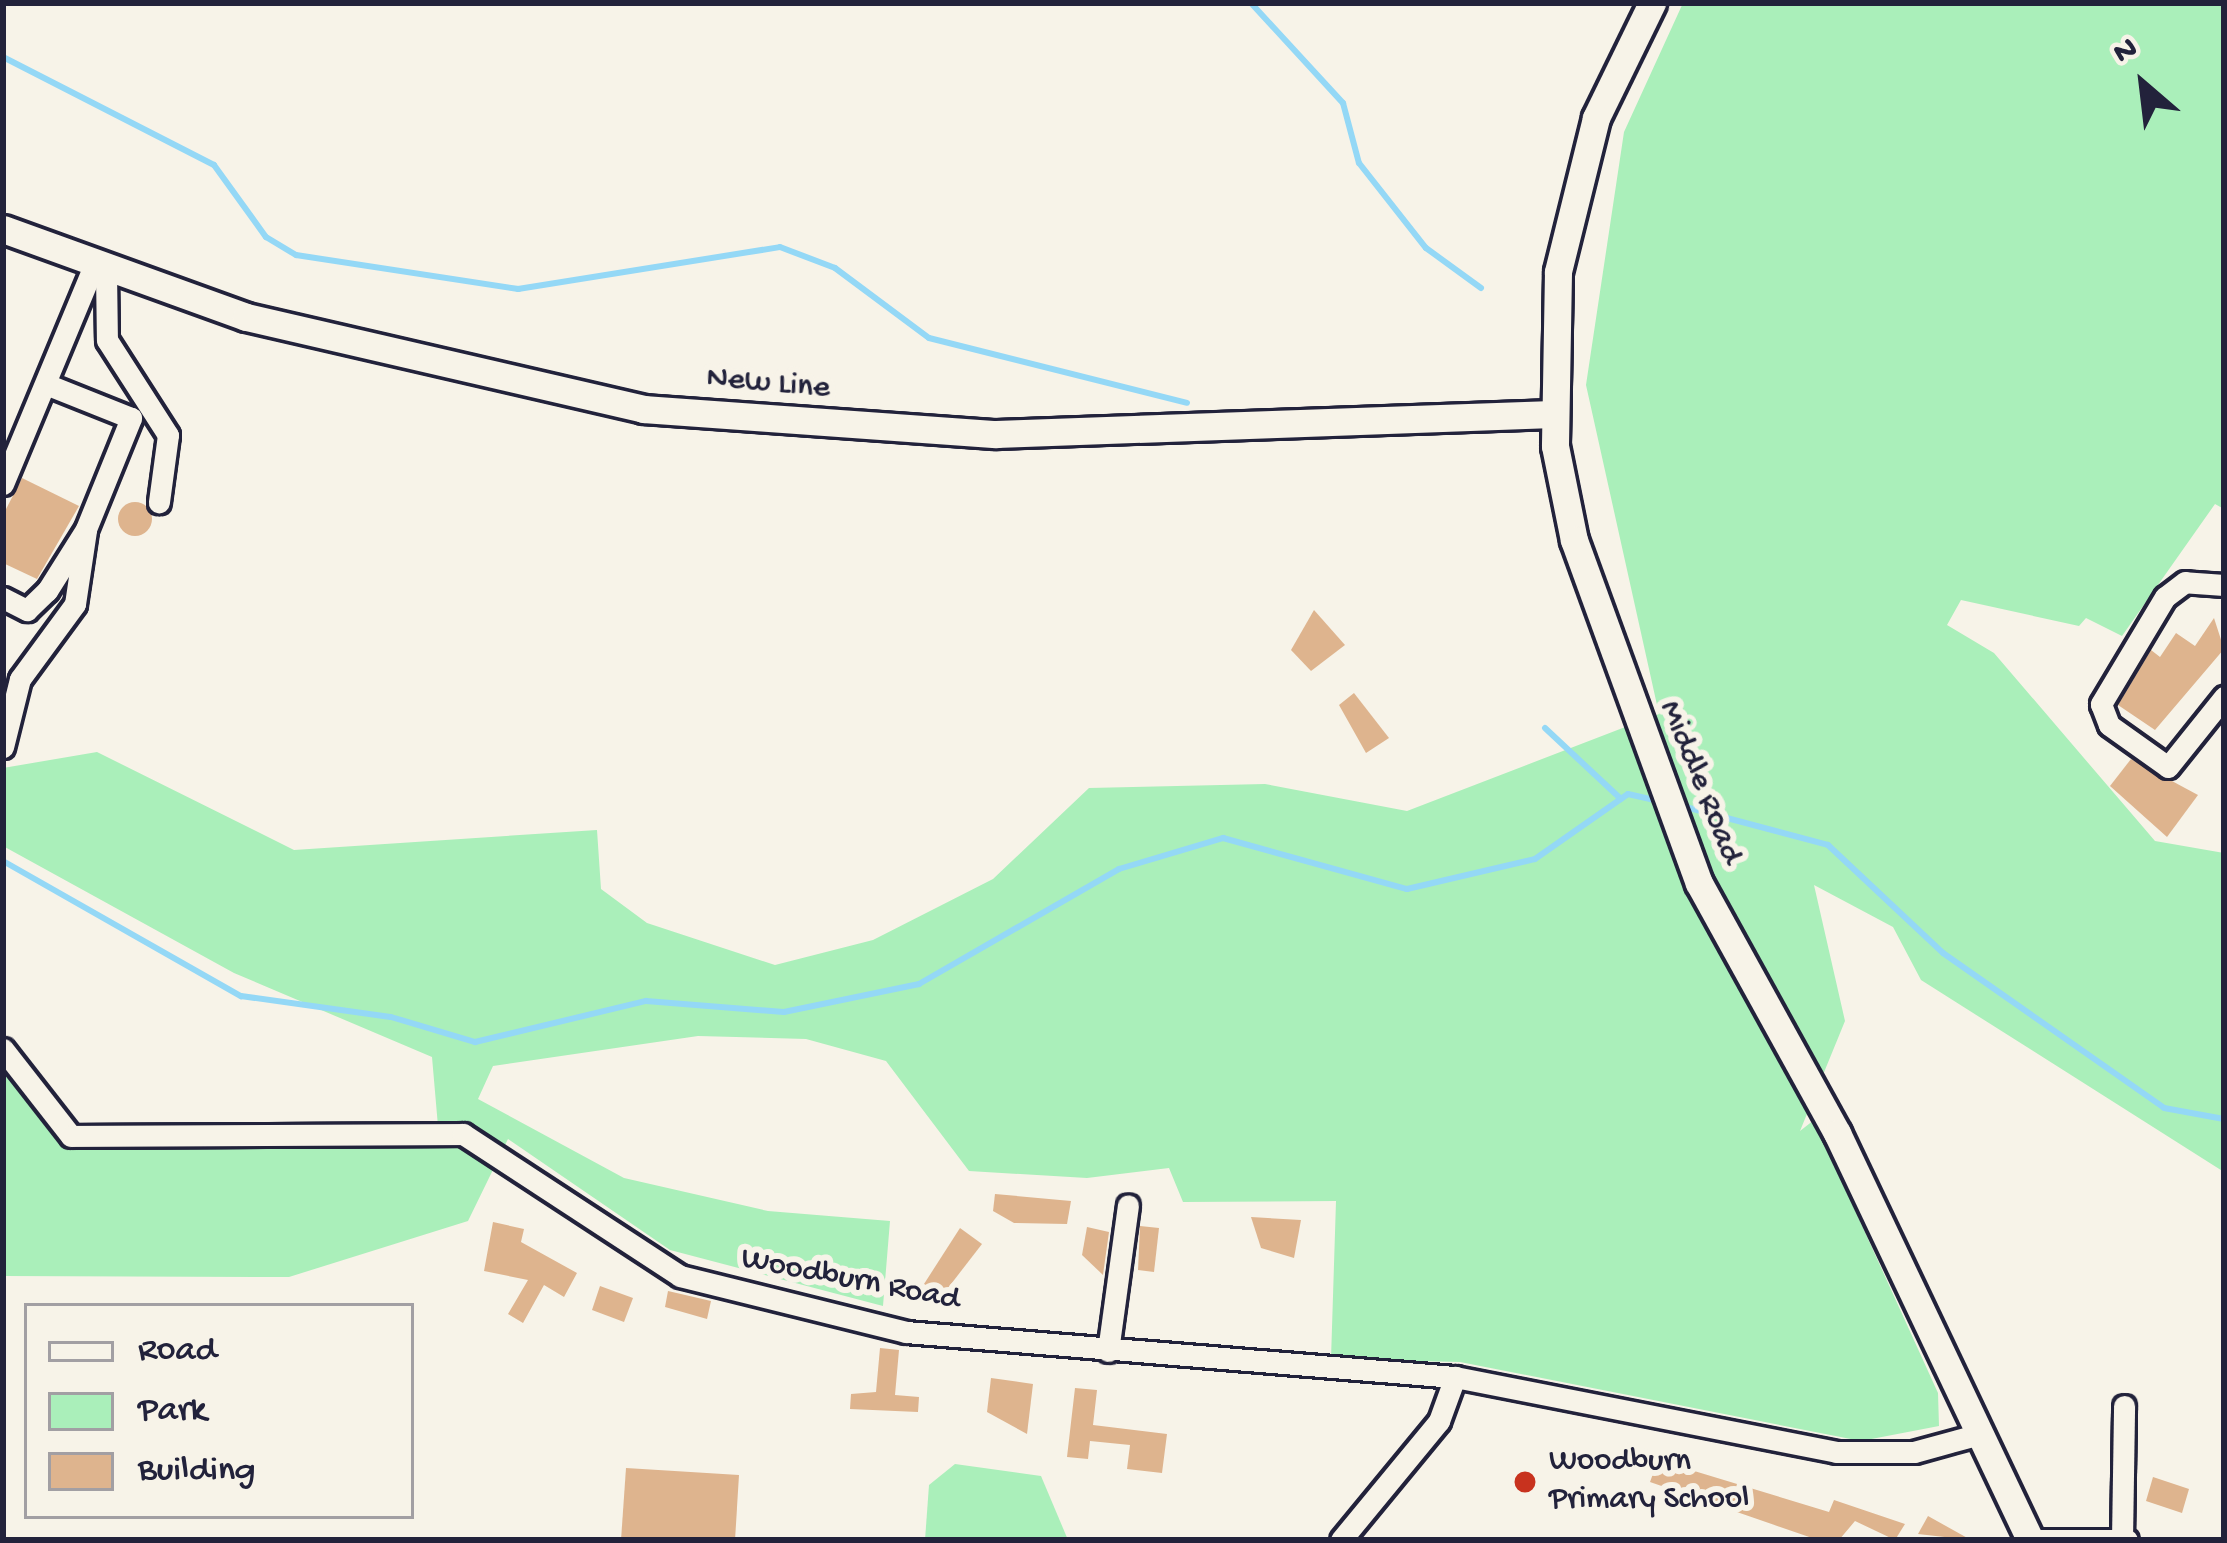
<!DOCTYPE html>
<html>
<head>
<meta charset="utf-8">
<style>
  body { margin:0 }
  #map { position:relative; width:2227px; height:1543px; overflow:hidden; background:#f7f3e8; font-family:"Gochi Hand",sans-serif }
  div>[style] { position:absolute }
  [style*='--x'] { left:calc(var(--x)*1px); top:calc(var(--y)*1px); width:calc(var(--w)*1px); rotate:calc(var(--a)*1deg) }
  .green>* { inset:0; background:#aaefba }
  .stream>* { height:6px; margin:-3px; padding:0 3px; transform-origin:3px; border-radius:3px; background:#94d8f6 }
  .building>* { inset:0; background:#deb48e }
  .round { border-radius:50% }
  .roads { filter:drop-shadow(3px 0 #22223b) drop-shadow(-3px 0 #22223b) drop-shadow(0 3px #22223b) drop-shadow(0 -3px #22223b) }
  .minor>* { height:21px; margin:-10.5px; padding:0 10.5px; transform-origin:10.5px; border-radius:10.5px; background:#f7f3e8 }
  .major>* { height:27px; margin:-13.5px; padding:0 13.5px; transform-origin:13.5px; border-radius:13.5px; background:#f7f3e8 }
  .dots>* { width:33px; height:33px; translate:-50% -50%; box-sizing:border-box; border:6px solid #f7f3e8; border-radius:50% }
  span { translate:-50% -50%; white-space:nowrap; text-align:center; line-height:1.15; -webkit-text-stroke:12px #f7f3e8; paint-order:stroke }
  .street-label { font-size:33px; color:#22223b }
  .poi-label { font-size:33px; color:#22223b }
  .left { translate:0 -50%; text-align:left }
  .frame { position:absolute; inset:0; border:6px solid #22223b; pointer-events:none }
  .legend { position:absolute; left:24px; top:1303px; width:390px; height:216px; box-sizing:border-box; background:#f7f3e8; border:3px solid #a29fa3; margin:0; padding:15px 21px; list-style:none; font-size:36px; color:#22223b }
  .legend li { display:flex; align-items:center; gap:24px; height:60px }
  .legend b { width:60px; border:3px solid #a29fa3 }
  .north { position:absolute; left:2083px; top:24px; width:120px; height:120px; -webkit-text-stroke:9px #f7f3e8; paint-order:stroke; rotate:332deg; font-size:33px; font-weight:700; line-height:48px; text-align:center; color:#22223b }
  .north::after { content:''; display:block; margin:auto; width:42px; height:54px; background:#22223b; clip-path:polygon(50% 0,100% 100%,50% 72%,0 100%) }
</style>
</head>
<body>
<div id="map">
  <div class="green">
    <div style="clip-path:polygon(1683px 3px,2224px 3px,2224px 509px,2215px 504px,2122px 636px,2086px 618px,2079px 626px,1961px 600px,1947px 625px,1994px 653px,2155px 841px,2224px 853px,2224px 1172px,1921px 980px,1893px 927px,1814px 885px,1845px 1021px,1800px 1131px,1814px 1120px,1938px 1393px,1939px 1426px,1861px 1441px,1460px 1362px,1331px 1359px,1336px 1201px,1183px 1202px,1169px 1168px,1087px 1178px,969px 1171px,886px 1061px,806px 1039px,698px 1036px,493px 1066px,478px 1099px,624px 1178px,768px 1211px,890px 1221px,883px 1306px,670px 1250px,508px 1139px,468px 1221px,289px 1277px,3px 1276px,3px 1068px,68px 1150px,439px 1138px,432px 1057px,234px 973px,3px 846px,3px 768px,97px 752px,294px 850px,597px 830px,601px 889px,647px 923px,775px 965px,873px 940px,993px 879px,1089px 788px,1265px 784px,1407px 811px,1659px 714px,1586px 385px,1624px 132px)"></div>
    <div style="clip-path:polygon(955px 1464px,1041px 1476px,1068px 1540px,925px 1540px,929px 1485px)"></div>
  </div>
  <div class="stream">
    <div style="--x:1251;--y:3;--w:136;--a:47.4"></div>
    <div style="--x:1343;--y:103;--w:62;--a:75.1"></div>
    <div style="--x:1359;--y:163;--w:108;--a:51.8"></div>
    <div style="--x:1426;--y:248;--w:68;--a:36"></div>
    <div style="--x:3;--y:57;--w:237;--a:27.1"></div>
    <div style="--x:214;--y:165;--w:89;--a:54.2"></div>
    <div style="--x:266;--y:237;--w:35;--a:31"></div>
    <div style="--x:296;--y:255;--w:225;--a:8.7"></div>
    <div style="--x:518;--y:289;--w:265;--a:-9.1"></div>
    <div style="--x:780;--y:247;--w:59;--a:20.9"></div>
    <div style="--x:835;--y:268;--w:117;--a:36.7"></div>
    <div style="--x:929;--y:338;--w:266;--a:14.1"></div>
    <div style="--x:1545;--y:728;--w:104;--a:43.1"></div>
    <div style="--x:1678;--y:805;--w:155;--a:14.9"></div>
    <div style="--x:1828;--y:845;--w:158;--a:43.2"></div>
    <div style="--x:1943;--y:953;--w:270;--a:35"></div>
    <div style="--x:2164;--y:1108;--w:61;--a:10.4"></div>
    <div style="--x:3;--y:861;--w:274;--a:29.6"></div>
    <div style="--x:241;--y:996;--w:151;--a:8"></div>
    <div style="--x:391;--y:1017;--w:88;--a:16.6"></div>
    <div style="--x:475;--y:1042;--w:176;--a:-13.5"></div>
    <div style="--x:646;--y:1001;--w:138;--a:4.6"></div>
    <div style="--x:784;--y:1012;--w:138;--a:-11.7"></div>
    <div style="--x:919;--y:984;--w:231;--a:-29.9"></div>
    <div style="--x:1119;--y:869;--w:109;--a:-16.6"></div>
    <div style="--x:1223;--y:838;--w:191;--a:15.5"></div>
    <div style="--x:1407;--y:889;--w:131;--a:-13.2"></div>
    <div style="--x:1535;--y:859;--w:113;--a:-35"></div>
    <div style="--x:1628;--y:794;--w:32;--a:13"></div>
  </div>
  <div class="building">
    <div style="clip-path:polygon(22px 478px,79px 506px,37px 579px,3px 563px,3px 515px)"></div>
    <div class="round" style="left:118px;top:502px;width:34px;height:34px"></div>
    <div style="clip-path:polygon(1314px 610px,1345px 645px,1311px 671px,1291px 650px)"></div>
    <div style="clip-path:polygon(2214px 618px,2224px 649px,2155px 730px,2118px 705px,2151px 650px,2160px 657px,2176px 633px,2195px 646px)"></div>
    <div style="clip-path:polygon(1354px 693px,1389px 738px,1366px 753px,1339px 705px)"></div>
    <div style="clip-path:polygon(2131px 759px,2198px 795px,2167px 837px,2110px 786px)"></div>
    <div style="clip-path:polygon(995px 1194px,1071px 1201px,1067px 1224px,1014px 1223px,993px 1211px)"></div>
    <div style="clip-path:polygon(1251px 1217px,1301px 1220px,1294px 1258px,1261px 1248px)"></div>
    <div style="clip-path:polygon(493px 1222px,524px 1229px,521px 1242px,577px 1273px,564px 1297px,544px 1285px,523px 1323px,508px 1314px,528px 1280px,484px 1271px)"></div>
    <div style="clip-path:polygon(1140px 1226px,1159px 1228px,1154px 1272px,1138px 1270px)"></div>
    <div style="clip-path:polygon(1087px 1227px,1109px 1232px,1103px 1275px,1082px 1255px)"></div>
    <div style="clip-path:polygon(960px 1228px,982px 1244px,941px 1297px,924px 1284px)"></div>
    <div style="clip-path:polygon(600px 1286px,633px 1298px,624px 1322px,592px 1310px)"></div>
    <div style="clip-path:polygon(668px 1291px,711px 1301px,707px 1319px,665px 1307px)"></div>
    <div style="clip-path:polygon(880px 1348px,899px 1350px,895px 1395px,919px 1397px,918px 1412px,850px 1409px,851px 1394px,876px 1392px)"></div>
    <div style="clip-path:polygon(991px 1378px,1033px 1384px,1027px 1434px,987px 1412px)"></div>
    <div style="clip-path:polygon(1075px 1388px,1097px 1390px,1093px 1425px,1167px 1434px,1162px 1473px,1127px 1469px,1130px 1445px,1090px 1441px,1088px 1459px,1067px 1457px)"></div>
    <div style="clip-path:polygon(1658px 1460px,1829px 1512px,1834px 1500px,1905px 1524px,1895px 1540px,1855px 1521px,1839px 1540px,1818px 1540px,1650px 1482px)"></div>
    <div style="clip-path:polygon(626px 1468px,739px 1475px,735px 1540px,621px 1540px)"></div>
    <div style="clip-path:polygon(2153px 1477px,2189px 1489px,2182px 1513px,2146px 1501px)"></div>
    <div style="clip-path:polygon(1928px 1516px,1971px 1540px,1918px 1534px)"></div>
  </div>
  <div class="roads">
    <div class="minor">
      <div style="--x:106;--y:272;--w:68;--a:89.2"></div>
      <div style="--x:107;--y:340;--w:113;--a:57.3"></div>
      <div style="--x:168;--y:435;--w:68;--a:97.7"></div>
      <div style="--x:3;--y:484;--w:234;--a:-67.4"></div>
      <div style="--x:2224;--y:585;--w:39;--a:-176"></div>
      <div style="--x:2185;--y:582;--w:25;--a:143"></div>
      <div style="--x:2165;--y:597;--w:125;--a:120.9"></div>
      <div style="--x:2101;--y:704;--w:22;--a:69"></div>
      <div style="--x:2109;--y:725;--w:72;--a:35.4"></div>
      <div style="--x:2168;--y:767;--w:90;--a:-51.3"></div>
      <div style="--x:3;--y:598;--w:27;--a:27"></div>
      <div style="--x:27;--y:610;--w:28;--a:-44"></div>
      <div style="--x:47;--y:591;--w:73;--a:-57.8"></div>
      <div style="--x:86;--y:529;--w:120;--a:-67.9"></div>
      <div style="--x:131;--y:418;--w:89;--a:-158.3"></div>
      <div style="--x:3;--y:747;--w:70;--a:-76"></div>
      <div style="--x:20;--y:679;--w:93;--a:-53.7"></div>
      <div style="--x:75;--y:604;--w:75;--a:-81.5"></div>
      <div style="--x:3;--y:1049;--w:110;--a:52"></div>
      <div style="--x:71;--y:1136;--w:392;--a:-0.3"></div>
      <div style="--x:463;--y:1134;--w:259;--a:33.2"></div>
      <div style="--x:680;--y:1276;--w:233;--a:13.9"></div>
      <div style="--x:906;--y:1332;--w:551;--a:4.69"></div>
      <div style="--x:1455;--y:1377;--w:388;--a:11.1"></div>
      <div style="--x:1836;--y:1452;--w:78;--a:0"></div>
      <div style="--x:1914;--y:1452;--w:68;--a:-15.3"></div>
      <div style="--x:1108;--y:1351;--w:147;--a:-82.2"></div>
      <div style="--x:2122;--y:1539;--w:133;--a:-89.1"></div>
      <div style="--x:1341;--y:1540;--w:154;--a:-50.5"></div>
      <div style="--x:1439;--y:1421;--w:47;--a:-70"></div>
      <div style="--x:2038;--y:1540;--w:89;--a:0"></div>
    </div>
    <div class="major">
      <div style="--x:1652;--y:3;--w:128;--a:116"></div>
      <div style="--x:1596;--y:118;--w:159;--a:103.9"></div>
      <div style="--x:1558;--y:272;--w:174;--a:91"></div>
      <div style="--x:1555;--y:446;--w:96;--a:78.6"></div>
      <div style="--x:1574;--y:540;--w:365;--a:70"></div>
      <div style="--x:1699;--y:883;--w:286;--a:61.1"></div>
      <div style="--x:1837;--y:1133;--w:450;--a:64.6"></div>
      <div style="--x:3;--y:229;--w:258;--a:19.9"></div>
      <div style="--x:246;--y:317;--w:408;--a:13"></div>
      <div style="--x:643;--y:409;--w:354;--a:4.1"></div>
      <div style="--x:996;--y:434;--w:557;--a:-2.06"></div>
    </div>
  </div>
  <div class="dots">
    <div style="left:1525px;top:1482px;background:#c8321e"></div>
  </div>
  <div class="street-label">
    <span style="left:768px;top:385px;rotate:5deg">New Line</span>
    <span style="left:1699px;top:783px;rotate:68deg">Middle Road</span>
    <span style="left:850px;top:1281px;rotate:11deg">Woodburn Road</span>
  </div>
  <div class="poi-label">
    <span class="left" style="left:1549px;top:1482px">Woodburn<br>Primary School</span>
  </div>
  <div class="frame"></div>
  <ul class="legend">
  <li><b style="height:15px;background:#f7f3e8"></b>Road</li>
  <li><b style="height:33px;background:#aaefba"></b>Park</li>
  <li><b style="height:33px;background:#deb48e"></b>Building</li>
  </ul>
  <div class="north">N</div>
</div>
</body>
</html>
